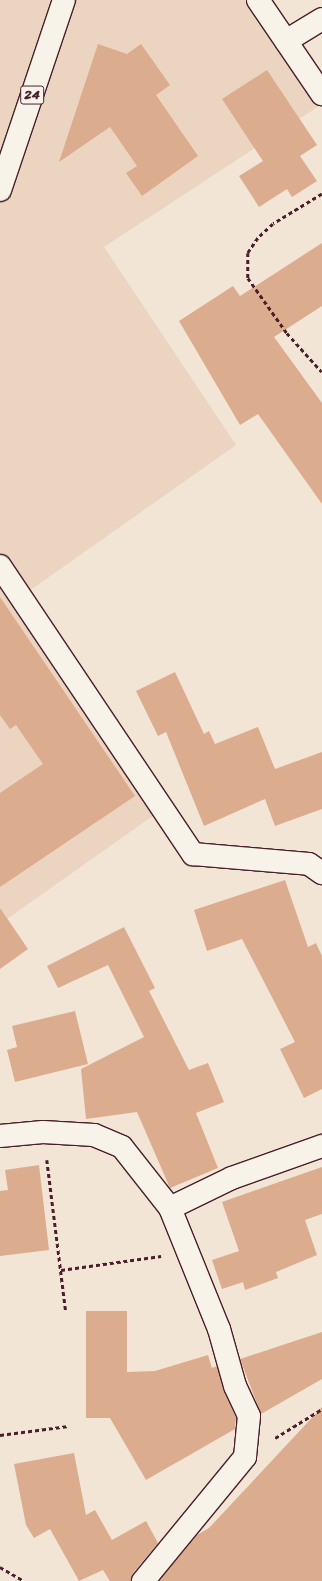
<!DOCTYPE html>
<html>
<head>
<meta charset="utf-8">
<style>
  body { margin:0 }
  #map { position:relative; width:322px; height:1581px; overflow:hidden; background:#f2e5d6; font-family:Sriracha,sans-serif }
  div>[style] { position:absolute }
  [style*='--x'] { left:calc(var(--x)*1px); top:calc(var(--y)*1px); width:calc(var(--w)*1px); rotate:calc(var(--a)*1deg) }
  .built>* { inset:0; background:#ebd4c0 }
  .building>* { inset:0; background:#dcac8e }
  .path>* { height:2.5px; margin-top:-1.25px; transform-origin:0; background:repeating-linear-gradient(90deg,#4a1f2b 0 4px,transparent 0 7px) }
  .roads { filter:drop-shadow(1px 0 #4a1f2b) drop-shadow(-1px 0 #4a1f2b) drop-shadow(0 1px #4a1f2b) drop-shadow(0 -1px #4a1f2b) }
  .minor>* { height:22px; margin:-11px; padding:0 11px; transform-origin:11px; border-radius:11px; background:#f7f3e8 }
  .primary>* { height:22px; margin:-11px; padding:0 11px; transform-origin:11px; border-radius:11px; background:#f7f3e8 }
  span { translate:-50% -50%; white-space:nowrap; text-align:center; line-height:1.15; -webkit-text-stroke:3.5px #f7f3e8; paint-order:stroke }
  .shield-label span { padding:1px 3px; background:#f7f3e8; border:1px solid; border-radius:3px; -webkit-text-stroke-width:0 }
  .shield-label { font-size:13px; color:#4a1f2b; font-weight:700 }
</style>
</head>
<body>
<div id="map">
  <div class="built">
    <div style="clip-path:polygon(0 0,258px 0,322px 104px,104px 247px,236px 445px,22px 596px,164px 808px,0 924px)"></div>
  </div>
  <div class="building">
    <div style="clip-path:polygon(98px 44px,127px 54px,141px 44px,170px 85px,156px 95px,198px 156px,142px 196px,126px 173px,137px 166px,110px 127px,59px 162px)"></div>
    <div style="clip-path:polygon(267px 70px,317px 145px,300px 156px,317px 181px,292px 197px,287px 189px,259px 207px,239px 176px,263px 161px,222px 99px)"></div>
    <div style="clip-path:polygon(322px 243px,322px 306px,274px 337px,322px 403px,322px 504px,258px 414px,240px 425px,179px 321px,233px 286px,240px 296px)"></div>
    <div style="clip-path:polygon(0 597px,135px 796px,0 887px,0 793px,43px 764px,16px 725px,10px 729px,0 715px)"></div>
    <div style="clip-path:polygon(175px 672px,204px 734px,209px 731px,215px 744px,258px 727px,275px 769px,322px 752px,322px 809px,275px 826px,265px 799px,204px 826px,166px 732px,158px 736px,136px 691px)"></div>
    <div style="clip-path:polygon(285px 880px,308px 947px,316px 943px,322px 956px,322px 1089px,304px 1098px,280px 1049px,295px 1042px,242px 939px,207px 951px,194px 910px)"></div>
    <div style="clip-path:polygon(0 908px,28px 949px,0 969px)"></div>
    <div style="clip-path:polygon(124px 927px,155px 988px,149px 991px,189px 1070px,208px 1063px,224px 1102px,196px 1113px,218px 1168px,170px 1188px,137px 1112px,86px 1119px,81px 1069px,144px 1037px,108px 965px,58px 988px,47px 966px)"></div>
    <div style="clip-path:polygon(75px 1011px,88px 1064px,15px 1082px,7px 1050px,17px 1047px,12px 1026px)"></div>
    <div style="clip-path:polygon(39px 1165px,49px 1250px,0 1256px,0 1191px,8px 1190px,5px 1170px)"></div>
    <div style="clip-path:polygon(322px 1167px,322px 1214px,305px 1220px,317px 1255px,276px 1272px,278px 1278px,245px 1290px,243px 1282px,222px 1289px,212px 1260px,239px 1251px,222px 1202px)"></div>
    <div style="clip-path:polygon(86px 1311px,127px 1311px,127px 1372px,155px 1371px,208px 1355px,212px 1368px,217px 1366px,224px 1391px,236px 1418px,235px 1429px,146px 1480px,110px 1418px,86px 1418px)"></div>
    <div style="clip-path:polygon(322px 1332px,322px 1379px,261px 1414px,240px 1359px)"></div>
    <div style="clip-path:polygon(322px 1407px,322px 1581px,159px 1581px,197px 1535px,209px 1528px)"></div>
    <div style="clip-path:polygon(74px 1453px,86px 1515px,95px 1510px,112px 1540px,146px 1521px,158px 1543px,133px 1573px,131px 1581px,110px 1581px,103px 1570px,79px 1581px,50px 1529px,34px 1538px,26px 1525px,14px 1464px)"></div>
  </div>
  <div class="path">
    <div style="--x:322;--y:194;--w:57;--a:148.5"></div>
    <div style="--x:273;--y:224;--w:21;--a:137"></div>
    <div style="--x:258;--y:238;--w:18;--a:124"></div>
    <div style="--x:248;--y:253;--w:25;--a:90"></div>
    <div style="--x:248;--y:278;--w:67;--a:54.7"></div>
    <div style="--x:287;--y:333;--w:52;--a:48.1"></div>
    <div style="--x:47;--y:1160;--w:153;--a:82.9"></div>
    <div style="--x:61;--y:1270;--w:101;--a:-8"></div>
    <div style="--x:0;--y:1435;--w:69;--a:-7.5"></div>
    <div style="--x:275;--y:1438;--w:55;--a:-31.7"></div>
    <div style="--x:0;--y:1567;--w:28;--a:30"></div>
  </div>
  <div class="roads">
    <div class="minor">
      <div style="--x:258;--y:0;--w:114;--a:55.8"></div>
      <div style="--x:286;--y:41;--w:42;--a:-31.4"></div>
      <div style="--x:0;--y:566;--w:347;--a:56.2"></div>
      <div style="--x:193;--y:854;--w:116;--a:4.9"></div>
      <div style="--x:309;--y:864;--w:16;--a:35"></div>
      <div style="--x:0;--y:1136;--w:43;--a:-5.3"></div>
      <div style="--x:43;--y:1132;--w:51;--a:3.4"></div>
      <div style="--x:94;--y:1135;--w:30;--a:23"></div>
      <div style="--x:122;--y:1147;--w:78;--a:51.8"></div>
      <div style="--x:170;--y:1208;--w:131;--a:68"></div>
      <div style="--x:219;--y:1329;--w:59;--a:74.3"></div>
      <div style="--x:235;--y:1386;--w:33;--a:65"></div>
      <div style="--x:249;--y:1416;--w:41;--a:95.6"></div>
      <div style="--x:245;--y:1457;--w:161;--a:129.4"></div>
      <div style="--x:170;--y:1208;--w:69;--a:-25.8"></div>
      <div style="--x:232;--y:1178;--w:96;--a:-19.6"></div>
    </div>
    <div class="primary">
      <div style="--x:0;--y:190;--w:200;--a:-71.4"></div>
    </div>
  </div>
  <div class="shield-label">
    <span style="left:32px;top:95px">24</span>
  </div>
</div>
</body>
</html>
